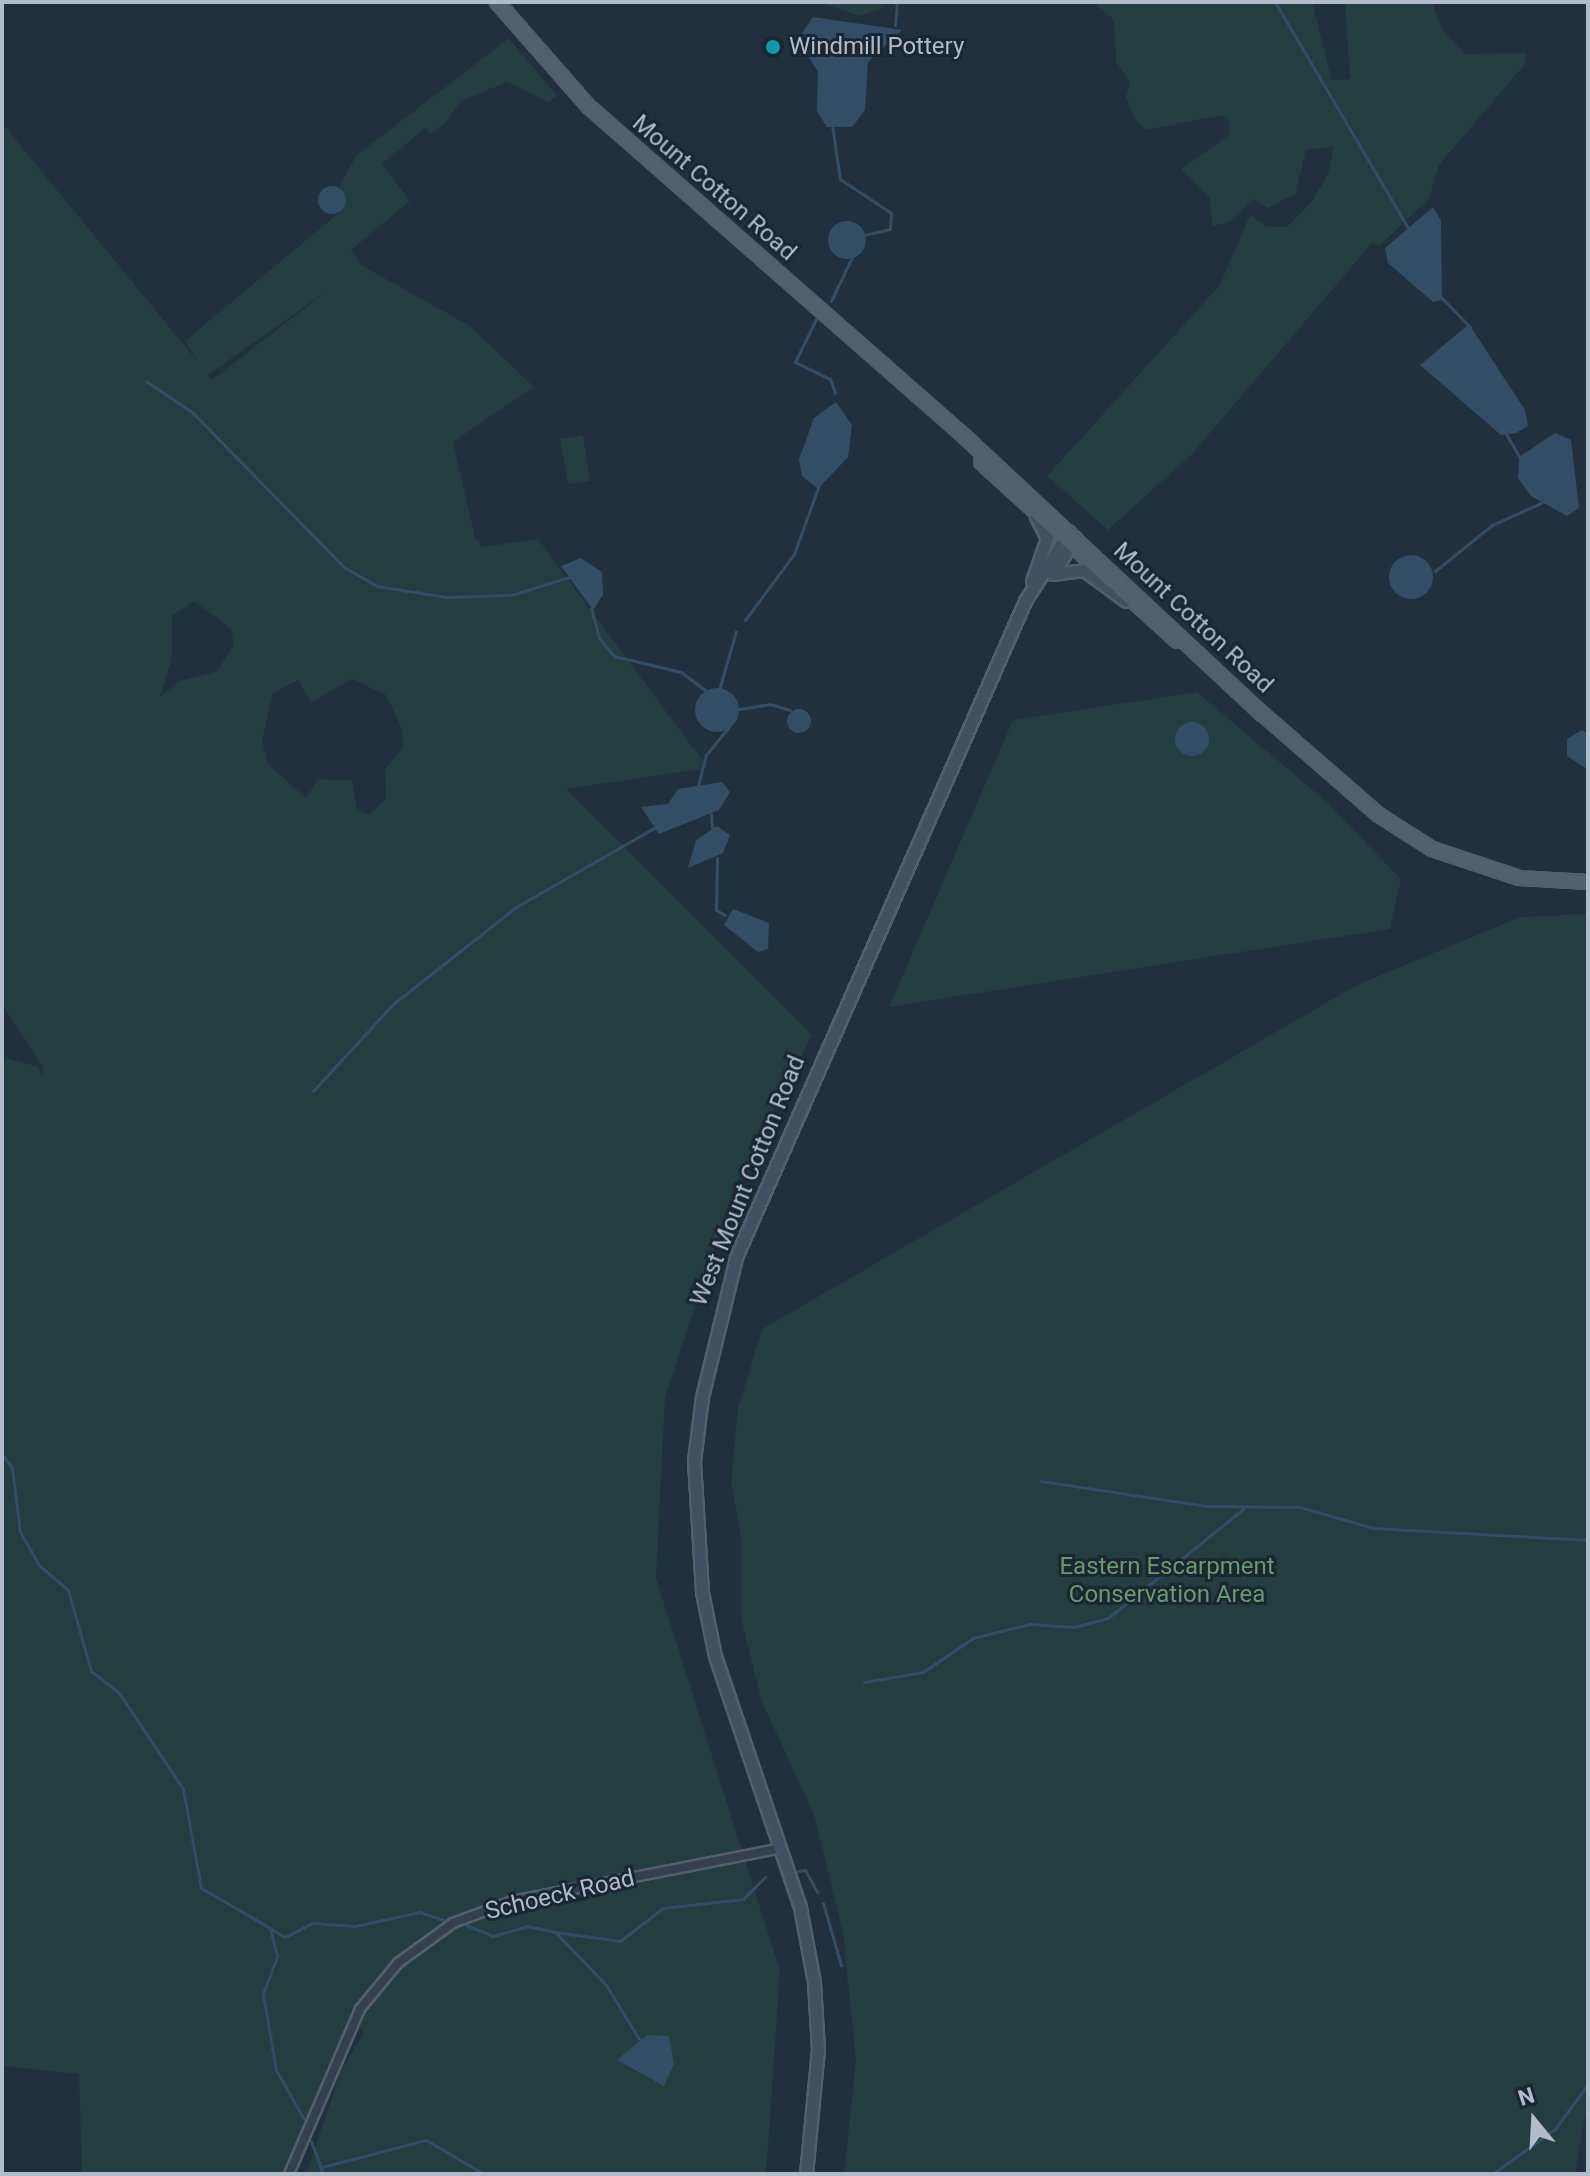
<!DOCTYPE html>
<html>
<head>
<meta charset="utf-8">
<style>
  body { margin:0 }
  #map { position:relative; width:1590px; height:2176px; overflow:hidden; background:#20303d; font-family:Roboto,sans-serif }
  div>[style] { position:absolute }
  [style*='--x'] { left:calc(var(--x)*1px); top:calc(var(--y)*1px); width:calc(var(--w)*1px); rotate:calc(var(--a)*1deg) }
  .green>* { inset:0; background:#223e3e }
  .water>* { inset:0; background:#324e66 }
  .round { border-radius:50% }
  .stream>* { height:3px; margin:-1.5px; padding:0 1.5px; transform-origin:1.5px; border-radius:1.5px; background:#324e66 }
  .roads { filter:drop-shadow(2px 0 #535f6b) drop-shadow(-2px 0 #535f6b) drop-shadow(0 2px #535f6b) drop-shadow(0 -2px #535f6b) }
  .street>* { height:8px; margin:-4px; padding:0 4px; transform-origin:4px; border-radius:4px; background:#34414d }
  .secondary>* { height:11px; margin:-5.5px; padding:0 5.5px; transform-origin:5.5px; border-radius:5.5px; background:#425161 }
  .primary>* { height:12px; margin:-6px; padding:0 6px; transform-origin:6px; border-radius:6px; background:#52616e }
  .dots>* { width:22px; height:22px; translate:-50% -50%; box-sizing:border-box; border:4px solid #1a2632; border-radius:50% }
  span { translate:-50% -50%; white-space:nowrap; text-align:center; line-height:1.15; -webkit-text-stroke:6px #1a2632; paint-order:stroke }
  .poi-label { font-size:24px; color:#b0bcc9 }
  .left { translate:0 -50%; text-align:left }
  .street-label { font-size:24px; color:#b0bcc9 }
  .park-label { font-size:24px; color:#659c6b }
  .frame { position:absolute; inset:0; border:4px solid #b0bcc9; pointer-events:none }
  .north { position:absolute; left:1494px; top:2080px; width:80px; height:80px; -webkit-text-stroke:6px #1a2632; paint-order:stroke; rotate:342deg; font-size:22px; font-weight:700; line-height:32px; text-align:center; color:#b0bcc9 }
  .north::after { content:''; display:block; margin:auto; width:28px; height:36px; background:#b0bcc9; clip-path:polygon(50% 0,100% 100%,50% 72%,0 100%) }
</style>
</head>
<body>
<div id="map">
  <div class="green">
    <div style="clip-path:polygon(820px 2px,877px 4px,884px 8px,859px 16px)"></div>
    <div style="clip-path:polygon(1093px 2px,1312px 2px,1332px 80px,1350px 79px,1345px 4px,1432px 2px,1442px 30px,1465px 54px,1525px 53px,1525px 64px,1439px 165px,1429px 199px,1379px 246px,1372px 243px,1191px 455px,1108px 530px,1047px 476px,1220px 285px,1250px 215px,1267px 227px,1287px 227px,1312px 201px,1329px 173px,1333px 147px,1306px 150px,1295px 194px,1267px 208px,1254px 199px,1228px 223px,1212px 226px,1210px 198px,1181px 169px,1229px 135px,1229px 121px,1222px 115px,1147px 130px,1135px 119px,1126px 97px,1130px 82px,1116px 62px,1114px 20px)"></div>
    <div style="clip-path:polygon(evenodd,509px 38px,557px 96px,548px 102px,507px 82px,461px 101px,446px 122px,431px 134px,425px 128px,382px 164px,410px 201px,351px 250px,361px 265px,470px 326px,534px 387px,453px 442px,475px 537px,482px 547px,538px 539px,708px 768px,566px 789px,812px 1035px,734px 1187px,665px 1398px,656px 1578px,780px 1971px,767px 2162px,764px 2174px,306px 2174px,341px 2071px,364px 2032px,349px 2018px,282px 2174px,82px 2174px,79px 2074px,2px 2066px,2px 1064px,7px 1058px,38px 1067px,41px 1075px,44px 1069px,2px 1004px,2px 123px,198px 362px,185px 341px,341px 211px,347px 198px,339px 186px,357px 155px,509px 38px,331px 288px,212px 380px,208px 376px,208px 375px,331px 288px,509px 38px,194px 601px,231px 629px,234px 644px,217px 671px,180px 681px,160px 697px,172px 658px,172px 616px,194px 601px,509px 38px,352px 679px,386px 695px,401px 727px,404px 746px,385px 769px,386px 799px,370px 815px,357px 810px,352px 780px,318px 779px,306px 798px,268px 764px,262px 741px,273px 693px,298px 680px,311px 702px,352px 679px)"></div>
    <div style="clip-path:polygon(583px 435px,590px 481px,568px 484px,560px 439px)"></div>
    <div style="clip-path:polygon(1197px 692px,1327px 802px,1401px 879px,1390px 929px,889px 1007px,1013px 720px)"></div>
    <div style="clip-path:polygon(1588px 914px,1588px 2097px,1575px 2174px,844px 2174px,856px 2060px,843px 1933px,814px 1815px,762px 1702px,741px 1618px,741px 1536px,731px 1482px,738px 1408px,762px 1329px,1357px 985px,1520px 917px)"></div>
  </div>
  <div class="water">
    <div style="clip-path:polygon(813px 17px,902px 30px,868px 62px,865px 110px,852px 127px,827px 127px,817px 111px,818px 72px,798px 39px)"></div>
    <div class="round" style="left:318px;top:186px;width:28px;height:28px"></div>
    <div style="clip-path:polygon(1433px 207px,1441px 221px,1442px 300px,1433px 302px,1388px 263px,1385px 248px)"></div>
    <div class="round" style="left:828px;top:221px;width:38px;height:38px"></div>
    <div style="clip-path:polygon(1469px 324px,1525px 410px,1528px 426px,1516px 433px,1501px 435px,1420px 365px)"></div>
    <div style="clip-path:polygon(836px 402px,852px 425px,848px 457px,818px 489px,802px 476px,799px 459px,814px 418px)"></div>
    <div style="clip-path:polygon(1555px 433px,1571px 440px,1579px 508px,1567px 516px,1531px 496px,1518px 478px,1519px 457px)"></div>
    <div class="round" style="left:1389px;top:555px;width:44px;height:44px"></div>
    <div style="clip-path:polygon(581px 558px,602px 572px,603px 595px,593px 610px,561px 566px)"></div>
    <div class="round" style="left:695px;top:688px;width:44px;height:44px"></div>
    <div class="round" style="left:787px;top:709px;width:24px;height:24px"></div>
    <div class="round" style="left:1175px;top:722px;width:34px;height:34px"></div>
    <div style="clip-path:polygon(1582px 730px,1588px 733px,1588px 770px,1567px 756px,1567px 739px)"></div>
    <div style="clip-path:polygon(722px 782px,730px 792px,719px 810px,659px 834px,641px 807px,668px 804px,678px 789px)"></div>
    <div style="clip-path:polygon(717px 826px,730px 835px,723px 853px,688px 868px,696px 840px)"></div>
    <div style="clip-path:polygon(733px 909px,769px 923px,768px 949px,758px 952px,724px 925px)"></div>
    <div style="clip-path:polygon(647px 2035px,669px 2036px,674px 2064px,664px 2086px,617px 2060px)"></div>
  </div>
  <div class="stream">
    <div style="--x:1275;--y:2;--w:266;--a:59.5"></div>
    <div style="--x:895;--y:25;--w:23;--a:-85"></div>
    <div style="--x:832;--y:125;--w:55;--a:81.6"></div>
    <div style="--x:840;--y:179;--w:61;--a:33.7"></div>
    <div style="--x:891;--y:213;--w:16;--a:94"></div>
    <div style="--x:890;--y:229;--w:26;--a:167"></div>
    <div style="--x:1440;--y:296;--w:43;--a:45.9"></div>
    <div style="--x:831;--y:301;--w:51;--a:-64.4"></div>
    <div style="--x:816;--y:319;--w:48;--a:116"></div>
    <div style="--x:795;--y:362;--w:39;--a:26"></div>
    <div style="--x:830;--y:379;--w:15;--a:70"></div>
    <div style="--x:146;--y:381;--w:57;--a:34.2"></div>
    <div style="--x:193;--y:413;--w:216;--a:45.6"></div>
    <div style="--x:344;--y:567;--w:38;--a:30"></div>
    <div style="--x:377;--y:586;--w:70;--a:9.1"></div>
    <div style="--x:446;--y:597;--w:65;--a:-1.8"></div>
    <div style="--x:511;--y:595;--w:61;--a:-17.2"></div>
    <div style="--x:1505;--y:432;--w:32;--a:60"></div>
    <div style="--x:1435;--y:571;--w:73;--a:-38.9"></div>
    <div style="--x:1492;--y:525;--w:54;--a:-24.2"></div>
    <div style="--x:591;--y:608;--w:31;--a:75"></div>
    <div style="--x:599;--y:638;--w:23;--a:50"></div>
    <div style="--x:614;--y:656;--w:69;--a:13.4"></div>
    <div style="--x:681;--y:672;--w:30;--a:37"></div>
    <div style="--x:745;--y:620;--w:82;--a:-53.4"></div>
    <div style="--x:794;--y:554;--w:73;--a:-70.1"></div>
    <div style="--x:719;--y:690;--w:61;--a:-73.9"></div>
    <div style="--x:739;--y:709;--w:31;--a:-9"></div>
    <div style="--x:770;--y:704;--w:21;--a:17"></div>
    <div style="--x:698;--y:786;--w:32;--a:-76"></div>
    <div style="--x:706;--y:755;--w:36;--a:-51"></div>
    <div style="--x:711;--y:814;--w:14;--a:86"></div>
    <div style="--x:717;--y:858;--w:52;--a:91.1"></div>
    <div style="--x:716;--y:910;--w:10;--a:29"></div>
    <div style="--x:313;--y:1091;--w:117;--a:-47.4"></div>
    <div style="--x:392;--y:1005;--w:158;--a:-38.3"></div>
    <div style="--x:516;--y:907;--w:159;--a:-29.8"></div>
    <div style="--x:2;--y:1454;--w:17;--a:54"></div>
    <div style="--x:12;--y:1468;--w:64;--a:82.9"></div>
    <div style="--x:20;--y:1532;--w:38;--a:60"></div>
    <div style="--x:39;--y:1565;--w:38;--a:41"></div>
    <div style="--x:68;--y:1590;--w:84;--a:74.1"></div>
    <div style="--x:91;--y:1671;--w:36;--a:38"></div>
    <div style="--x:119;--y:1693;--w:115;--a:56.3"></div>
    <div style="--x:183;--y:1789;--w:101;--a:79.7"></div>
    <div style="--x:201;--y:1888;--w:80;--a:30.1"></div>
    <div style="--x:270;--y:1928;--w:30;--a:76"></div>
    <div style="--x:277;--y:1957;--w:40;--a:111"></div>
    <div style="--x:263;--y:1994;--w:77;--a:80.3"></div>
    <div style="--x:276;--y:2070;--w:56;--a:60.3"></div>
    <div style="--x:1041;--y:1481;--w:168;--a:8.6"></div>
    <div style="--x:1207;--y:1506;--w:93;--a:0.6"></div>
    <div style="--x:1300;--y:1507;--w:76;--a:16"></div>
    <div style="--x:1373;--y:1528;--w:215;--a:3.2"></div>
    <div style="--x:864;--y:1682;--w:60;--a:-9.6"></div>
    <div style="--x:923;--y:1672;--w:60;--a:-34.2"></div>
    <div style="--x:973;--y:1638;--w:59;--a:-13.8"></div>
    <div style="--x:1030;--y:1624;--w:44;--a:3.9"></div>
    <div style="--x:1074;--y:1627;--w:35;--a:-15"></div>
    <div style="--x:1108;--y:1618;--w:174;--a:-38.9"></div>
    <div style="--x:798;--y:1871;--w:7;--a:-8"></div>
    <div style="--x:805;--y:1870;--w:25;--a:61"></div>
    <div style="--x:823;--y:1903;--w:65;--a:73.8"></div>
    <div style="--x:466;--y:1925;--w:29;--a:22"></div>
    <div style="--x:493;--y:1936;--w:35;--a:-16"></div>
    <div style="--x:527;--y:1926;--w:29;--a:12"></div>
    <div style="--x:555;--y:1932;--w:74;--a:46.1"></div>
    <div style="--x:606;--y:1985;--w:63;--a:58.6"></div>
    <div style="--x:271;--y:1929;--w:16;--a:30"></div>
    <div style="--x:285;--y:1937;--w:31;--a:-27"></div>
    <div style="--x:313;--y:1923;--w:42;--a:4.1"></div>
    <div style="--x:355;--y:1926;--w:66;--a:-12.3"></div>
    <div style="--x:419;--y:1912;--w:26;--a:18"></div>
    <div style="--x:555;--y:1932;--w:66;--a:7.9"></div>
    <div style="--x:620;--y:1941;--w:54;--a:-37.5"></div>
    <div style="--x:663;--y:1908;--w:81;--a:-6.4"></div>
    <div style="--x:743;--y:1899;--w:31;--a:-45"></div>
    <div style="--x:311;--y:2141;--w:35;--a:70"></div>
    <div style="--x:322;--y:2167;--w:107;--a:-14.6"></div>
    <div style="--x:426;--y:2140;--w:67;--a:30.4"></div>
    <div style="--x:1492;--y:2174;--w:77;--a:-35.5"></div>
    <div style="--x:1555;--y:2129;--w:56;--a:-53.7"></div>
  </div>
  <div class="roads">
    <div class="street">
      <div style="--x:289;--y:2174;--w:180;--a:-66.7"></div>
      <div style="--x:360;--y:2009;--w:60;--a:-50.4"></div>
      <div style="--x:398;--y:1963;--w:68;--a:-36"></div>
      <div style="--x:453;--y:1923;--w:63;--a:-20.4"></div>
      <div style="--x:512;--y:1901;--w:274;--a:-11.1"></div>
    </div>
    <div class="secondary">
      <div style="--x:1055;--y:570;--w:38;--a:-58"></div>
      <div style="--x:1052;--y:574;--w:32;--a:-7"></div>
      <div style="--x:1084;--y:570;--w:52;--a:36.4"></div>
      <div style="--x:1032;--y:581;--w:46;--a:-70.8"></div>
      <div style="--x:1047;--y:538;--w:25;--a:-117"></div>
      <div style="--x:806;--y:2174;--w:125;--a:-84.5"></div>
      <div style="--x:818;--y:2050;--w:68;--a:-93.4"></div>
      <div style="--x:814;--y:1982;--w:76;--a:-100.6"></div>
      <div style="--x:800;--y:1907;--w:265;--a:-108.7"></div>
      <div style="--x:715;--y:1656;--w:65;--a:-101.5"></div>
      <div style="--x:702;--y:1592;--w:131;--a:-93.5"></div>
      <div style="--x:694;--y:1461;--w:64;--a:-82.9"></div>
      <div style="--x:702;--y:1397;--w:144;--a:-76.3"></div>
      <div style="--x:736;--y:1257;--w:717;--a:-66.22"></div>
      <div style="--x:1025;--y:601;--w:82;--a:-57.5"></div>
    </div>
    <div class="primary">
      <div style="--x:497;--y:2;--w:138;--a:48.8"></div>
      <div style="--x:588;--y:106;--w:500;--a:41.27"></div>
      <div style="--x:964;--y:436;--w:408;--a:43"></div>
      <div style="--x:981;--y:462;--w:265;--a:42.4"></div>
      <div style="--x:1258;--y:710;--w:160;--a:41"></div>
      <div style="--x:1379;--y:815;--w:63;--a:32.7"></div>
      <div style="--x:1432;--y:849;--w:92;--a:18.4"></div>
      <div style="--x:1519;--y:878;--w:69;--a:3.3"></div>
    </div>
  </div>
  <div class="dots">
    <div style="left:773px;top:47px;background:#0f9aa8"></div>
  </div>
  <div class="poi-label">
    <span class="left" style="left:789px;top:47px">Windmill Pottery</span>
  </div>
  <div class="street-label">
    <span style="left:714px;top:188px;rotate:41deg">Mount Cotton Road</span>
    <span style="left:1193px;top:618px;rotate:43deg">Mount Cotton Road</span>
    <span style="left:748px;top:1181px;rotate:-68deg">West Mount Cotton Road</span>
    <span style="left:560px;top:1895px;rotate:-13deg">Schoeck Road</span>
  </div>
  <div class="park-label">
    <span style="left:1167px;top:1581px">Eastern Escarpment<br>Conservation Area</span>
  </div>
  <div class="frame"></div>
  <div class="north">N</div>
</div>
</body>
</html>
